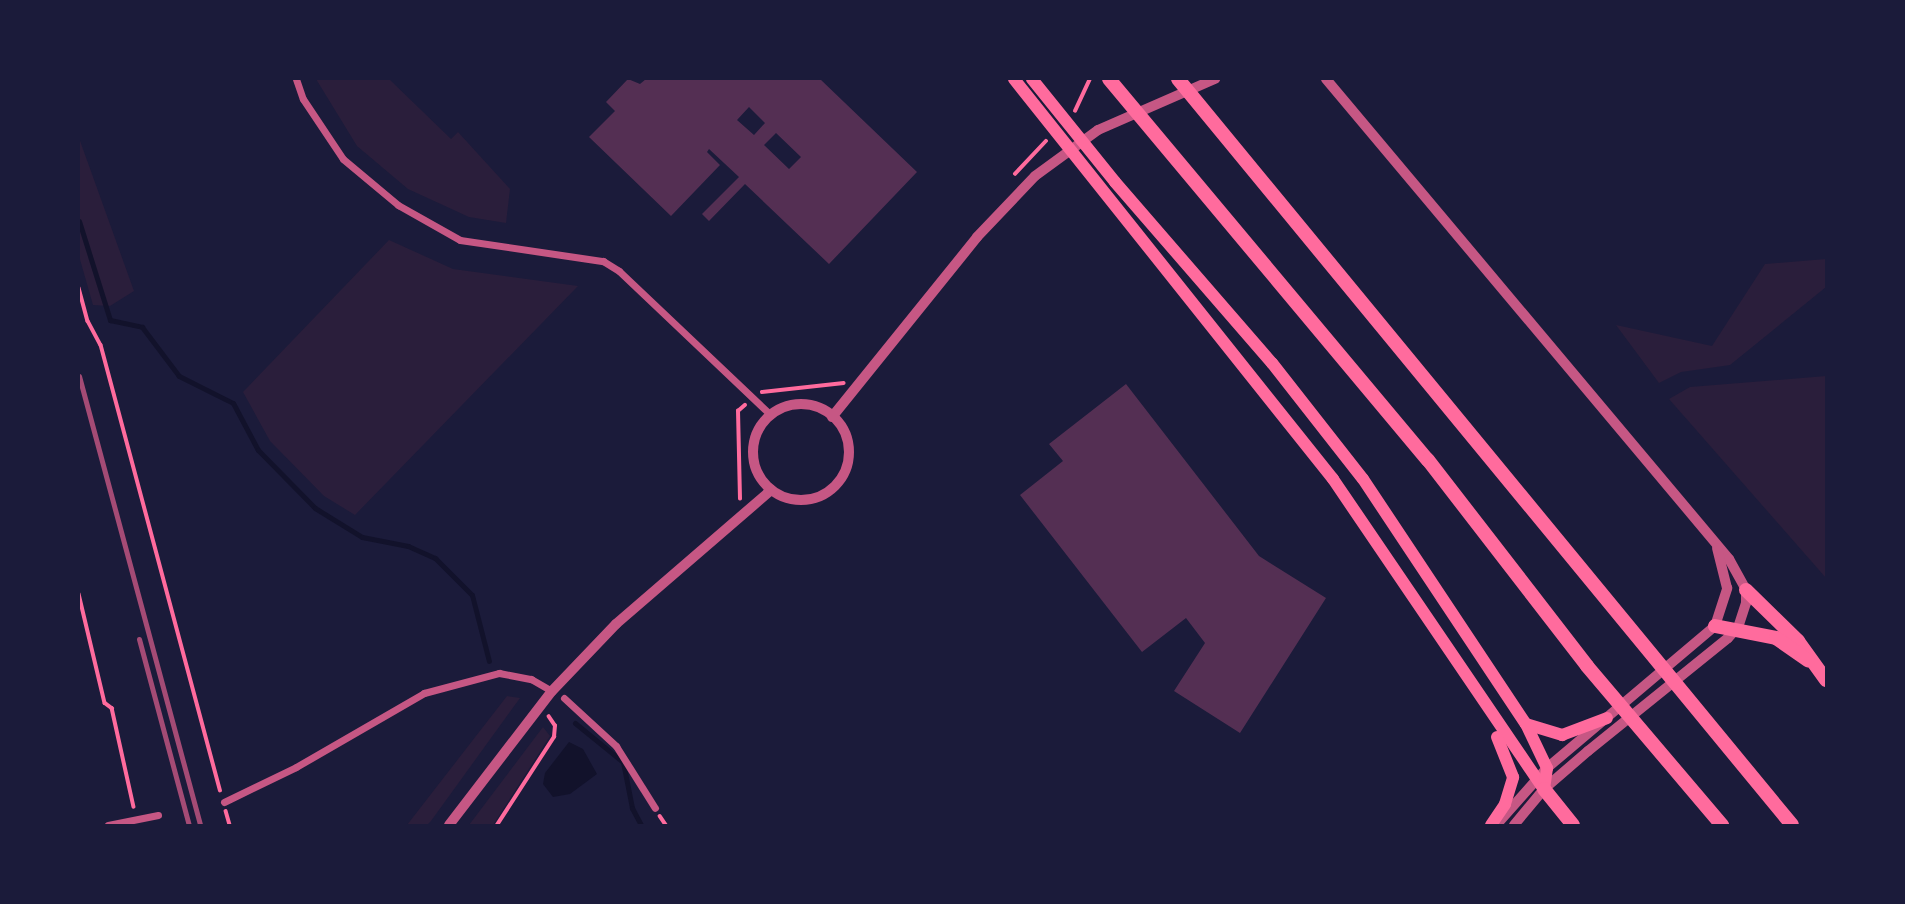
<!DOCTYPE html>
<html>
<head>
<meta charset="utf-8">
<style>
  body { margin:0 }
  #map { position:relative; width:1905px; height:904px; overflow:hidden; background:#1b1b3a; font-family:"Nunito Sans",sans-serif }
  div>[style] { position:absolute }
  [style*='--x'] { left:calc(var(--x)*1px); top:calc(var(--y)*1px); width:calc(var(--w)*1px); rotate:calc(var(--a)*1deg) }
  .green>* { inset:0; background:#2a1e3b }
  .water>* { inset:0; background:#12122b }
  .stream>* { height:5px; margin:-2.5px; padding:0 2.5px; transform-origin:2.5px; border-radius:2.5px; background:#12122b }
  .building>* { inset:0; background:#542f53 }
  .path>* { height:3.5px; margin:-1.75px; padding:0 1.75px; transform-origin:1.75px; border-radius:1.75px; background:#ff6b9d }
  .minor>* { height:7px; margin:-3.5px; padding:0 3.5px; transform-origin:3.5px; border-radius:3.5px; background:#c65784 }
  .tertiary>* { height:10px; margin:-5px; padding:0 5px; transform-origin:5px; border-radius:5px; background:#c65784 }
  .tertiary>.ring { margin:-5px; padding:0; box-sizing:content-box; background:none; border:10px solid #c65784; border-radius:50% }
  .trunk>* { height:12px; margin:-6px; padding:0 6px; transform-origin:6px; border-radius:6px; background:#ff6b9d }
  .motorway>* { height:14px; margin:-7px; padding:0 7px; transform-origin:7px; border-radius:7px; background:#ff6b9d }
  .rail>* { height:5px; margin:-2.5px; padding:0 2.5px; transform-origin:2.5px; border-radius:2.5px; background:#a44b75 }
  span { translate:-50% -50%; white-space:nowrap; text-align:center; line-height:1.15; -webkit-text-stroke:5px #1b1b3a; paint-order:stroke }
  .frame { position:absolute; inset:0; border:80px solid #1b1b3a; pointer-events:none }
</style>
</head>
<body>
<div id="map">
  <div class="green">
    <div style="clip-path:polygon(316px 79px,389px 79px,451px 139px,458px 132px,510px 189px,506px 223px,469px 217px,408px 189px,357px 146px)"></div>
    <div style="clip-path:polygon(79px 138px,134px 291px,110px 306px,93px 305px,79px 256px)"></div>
    <div style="clip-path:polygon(389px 240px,453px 269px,578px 286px,355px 515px,324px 496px,270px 441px,243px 392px)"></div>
    <div style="clip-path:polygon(1826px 259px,1826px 287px,1730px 365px,1681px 372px,1659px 383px,1616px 325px,1712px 346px,1765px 264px)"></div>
    <div style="clip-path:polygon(1826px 376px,1826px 578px,1669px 399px,1690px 387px)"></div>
    <div style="clip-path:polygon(507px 696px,520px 698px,431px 821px,427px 825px,407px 825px)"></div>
    <div style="clip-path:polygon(543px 727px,550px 736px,493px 825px,469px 825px)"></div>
  </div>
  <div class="water">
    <div style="clip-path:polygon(569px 742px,583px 749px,597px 774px,570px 794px,553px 797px,543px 784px,545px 773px)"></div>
  </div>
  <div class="stream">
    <div style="--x:79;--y:221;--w:104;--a:72.6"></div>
    <div style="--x:110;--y:320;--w:33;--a:12"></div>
    <div style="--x:142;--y:327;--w:61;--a:52.9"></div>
    <div style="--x:179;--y:376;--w:60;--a:26.6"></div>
    <div style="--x:233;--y:403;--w:53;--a:62"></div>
    <div style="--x:258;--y:450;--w:81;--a:45.5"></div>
    <div style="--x:315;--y:508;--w:55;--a:31.7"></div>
    <div style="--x:362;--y:537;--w:47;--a:11.1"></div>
    <div style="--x:408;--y:546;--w:30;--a:24"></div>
    <div style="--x:435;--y:558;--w:52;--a:45"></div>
    <div style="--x:472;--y:595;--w:68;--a:75.6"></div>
    <div style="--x:575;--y:723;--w:62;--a:39.1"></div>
    <div style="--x:623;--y:762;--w:47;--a:78.9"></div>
    <div style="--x:632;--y:808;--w:19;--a:62"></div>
  </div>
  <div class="building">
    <div style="clip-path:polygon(evenodd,628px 79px,640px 84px,646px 79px,820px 79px,917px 172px,829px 264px,745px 184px,709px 221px,702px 214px,739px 177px,709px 149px,707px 152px,720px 165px,671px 216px,589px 137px,615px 111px,606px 102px,628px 79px,749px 107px,765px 123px,754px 135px,737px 120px,749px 107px,628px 79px,776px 133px,801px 157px,789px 169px,764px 145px,776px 133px)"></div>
    <div style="clip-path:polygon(1126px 384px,1259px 556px,1326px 598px,1240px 733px,1174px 691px,1205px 643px,1186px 618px,1142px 652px,1020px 495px,1063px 461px,1049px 444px)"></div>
  </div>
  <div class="path">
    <div style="--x:1075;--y:111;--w:35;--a:-65"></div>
    <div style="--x:1015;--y:174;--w:45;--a:-46.8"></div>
    <div style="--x:79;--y:288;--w:34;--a:75"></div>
    <div style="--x:88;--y:321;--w:27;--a:62"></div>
    <div style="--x:101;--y:345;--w:461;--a:75"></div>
    <div style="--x:762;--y:392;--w:82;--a:-6.3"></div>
    <div style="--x:740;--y:499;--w:88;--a:-91.3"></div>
    <div style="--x:738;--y:411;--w:9;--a:-41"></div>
    <div style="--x:79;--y:594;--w:112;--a:76.6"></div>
    <div style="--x:105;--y:703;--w:9;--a:36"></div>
    <div style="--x:112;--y:708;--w:101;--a:77.5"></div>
    <div style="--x:226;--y:811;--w:15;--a:74"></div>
    <div style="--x:660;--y:816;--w:11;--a:56"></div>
    <div style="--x:497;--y:825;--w:105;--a:-57.1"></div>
    <div style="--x:554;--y:737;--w:11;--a:-85"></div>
    <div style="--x:555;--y:726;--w:11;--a:-124"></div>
  </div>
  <div class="minor">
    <div style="--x:296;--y:79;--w:21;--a:71"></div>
    <div style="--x:303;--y:99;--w:72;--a:56.3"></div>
    <div style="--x:343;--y:159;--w:72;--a:39.9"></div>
    <div style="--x:398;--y:205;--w:71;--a:29.4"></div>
    <div style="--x:460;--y:240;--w:145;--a:8.4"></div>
    <div style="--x:603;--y:261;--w:19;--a:32"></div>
    <div style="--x:619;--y:271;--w:209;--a:43.5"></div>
    <div style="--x:564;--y:698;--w:71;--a:42.7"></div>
    <div style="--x:616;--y:746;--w:73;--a:57.8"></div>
    <div style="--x:224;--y:802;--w:80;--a:-25.9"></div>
    <div style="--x:296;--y:767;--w:148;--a:-30"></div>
    <div style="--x:424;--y:693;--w:78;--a:-14.9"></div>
    <div style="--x:499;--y:673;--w:33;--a:11"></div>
    <div style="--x:531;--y:679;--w:24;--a:30"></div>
    <div style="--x:108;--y:825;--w:51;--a:-11.3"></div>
  </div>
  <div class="tertiary">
    <div style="--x:1326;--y:79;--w:627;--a:49.98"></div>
    <div style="--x:1729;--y:559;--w:35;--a:61"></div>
    <div style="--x:1746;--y:590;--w:13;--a:90"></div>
    <div style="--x:1746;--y:603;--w:25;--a:108"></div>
    <div style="--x:1738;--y:627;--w:15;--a:132"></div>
    <div style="--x:1728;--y:638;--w:180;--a:141.1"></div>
    <div style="--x:1588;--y:751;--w:58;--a:139.2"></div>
    <div style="--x:1544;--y:789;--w:47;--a:129.8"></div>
    <div class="ring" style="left:753px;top:404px;width:86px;height:86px"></div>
    <div style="--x:832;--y:417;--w:231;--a:-51.1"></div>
    <div style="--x:977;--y:237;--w:84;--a:-46.4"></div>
    <div style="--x:1035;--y:176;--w:78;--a:-36.1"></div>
    <div style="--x:1098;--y:130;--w:128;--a:-23.6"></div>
    <div style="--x:1499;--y:822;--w:72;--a:-48.4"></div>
    <div style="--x:1547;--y:768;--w:220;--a:-40.2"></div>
    <div style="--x:1715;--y:626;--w:40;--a:-72"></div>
    <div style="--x:1727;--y:588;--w:41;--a:-104"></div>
    <div style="--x:449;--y:825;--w:169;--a:-52.5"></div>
    <div style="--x:552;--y:691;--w:93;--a:-46.3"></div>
    <div style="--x:616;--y:624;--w:205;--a:-40.8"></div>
  </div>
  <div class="trunk">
    <div style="--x:1014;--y:79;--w:512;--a:51.43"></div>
    <div style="--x:1333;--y:479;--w:375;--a:55.8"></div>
    <div style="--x:1032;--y:79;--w:132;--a:51.1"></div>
    <div style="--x:1115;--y:182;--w:240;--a:49.1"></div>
    <div style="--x:1272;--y:363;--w:147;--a:51.9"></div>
    <div style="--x:1363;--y:479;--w:294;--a:56.4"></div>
    <div style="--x:1526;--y:724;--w:49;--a:64.5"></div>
    <div style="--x:1547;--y:768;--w:21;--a:98"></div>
    <div style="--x:1526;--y:724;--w:38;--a:17"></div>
    <div style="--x:1562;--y:735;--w:48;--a:-20.7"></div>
    <div style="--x:1491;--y:825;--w:25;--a:-56"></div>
    <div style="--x:1505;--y:804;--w:28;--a:-73"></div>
    <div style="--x:1513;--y:777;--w:43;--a:-111.8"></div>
  </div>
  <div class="motorway">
    <div style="--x:1109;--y:79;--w:497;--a:50.1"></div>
    <div style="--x:1428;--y:460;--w:260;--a:52.3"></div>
    <div style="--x:1587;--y:666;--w:209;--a:49.7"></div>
    <div style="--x:1178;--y:79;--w:966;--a:50.54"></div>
    <div style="--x:1746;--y:590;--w:73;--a:44.4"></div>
    <div style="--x:1798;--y:641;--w:48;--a:54.3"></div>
    <div style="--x:1715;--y:626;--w:62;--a:11.1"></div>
    <div style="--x:1776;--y:638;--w:39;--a:35"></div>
    <div style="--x:1544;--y:789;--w:46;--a:51.1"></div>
  </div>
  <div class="rail">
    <div style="--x:79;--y:376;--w:465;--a:74.9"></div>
    <div style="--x:139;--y:639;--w:193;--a:75"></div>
  </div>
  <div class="frame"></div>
</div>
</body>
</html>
